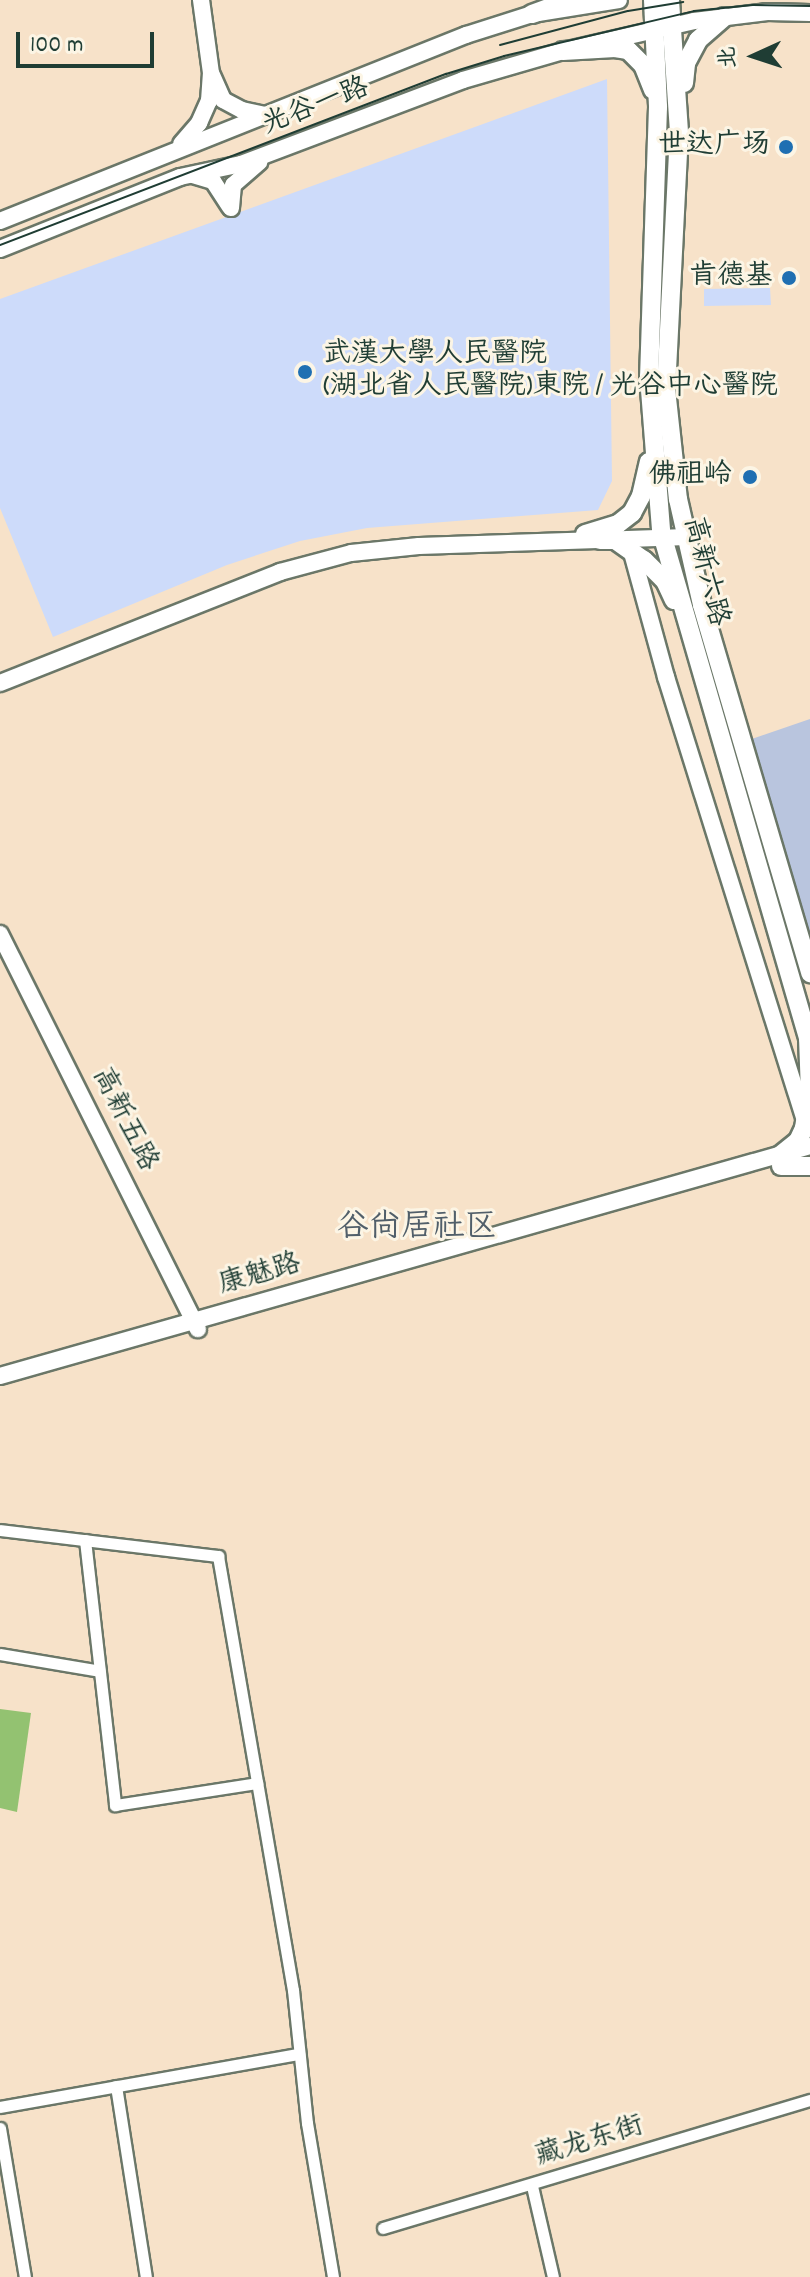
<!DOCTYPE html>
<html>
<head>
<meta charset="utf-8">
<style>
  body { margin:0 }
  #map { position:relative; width:810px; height:2277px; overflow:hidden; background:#f7e2c9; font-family:Dekko,"LXGW WenKai TC",sans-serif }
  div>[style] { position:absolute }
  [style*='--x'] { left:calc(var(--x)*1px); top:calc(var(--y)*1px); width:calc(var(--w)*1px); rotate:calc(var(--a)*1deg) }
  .built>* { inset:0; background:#cddbfa }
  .industrial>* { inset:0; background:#b9c5de }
  .green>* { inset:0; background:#93c271 }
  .roads { filter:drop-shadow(2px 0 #6b7768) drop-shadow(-2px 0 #6b7768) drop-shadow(0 2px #6b7768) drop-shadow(0 -2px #6b7768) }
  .street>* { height:11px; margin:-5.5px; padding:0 5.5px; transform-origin:5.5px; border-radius:5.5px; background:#fff }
  .secondary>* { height:16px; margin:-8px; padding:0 8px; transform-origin:8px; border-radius:8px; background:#fff }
  .primary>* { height:18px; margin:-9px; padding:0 9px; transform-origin:9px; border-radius:9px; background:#fff }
  .tram>* { height:2px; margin:-1px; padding:0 1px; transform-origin:1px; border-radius:1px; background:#1f3d34 }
  .dots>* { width:22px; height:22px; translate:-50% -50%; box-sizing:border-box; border:4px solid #fcf5e5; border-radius:50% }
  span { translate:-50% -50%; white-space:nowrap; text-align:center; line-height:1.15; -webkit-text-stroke:6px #fcf5e5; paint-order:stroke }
  .street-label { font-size:28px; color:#1f3d34 }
  .poi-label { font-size:28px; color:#1f3d34 }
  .right { translate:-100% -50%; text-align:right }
  .left { translate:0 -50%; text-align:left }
  .quarter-label { font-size:32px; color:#515f6a }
  .north { position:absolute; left:714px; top:16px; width:80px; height:80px; -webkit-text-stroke:6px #fcf5e5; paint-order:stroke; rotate:267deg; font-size:22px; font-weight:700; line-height:32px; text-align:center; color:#1f3d34 }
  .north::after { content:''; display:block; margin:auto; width:28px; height:36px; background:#1f3d34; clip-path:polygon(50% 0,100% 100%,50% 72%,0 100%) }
  .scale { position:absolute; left:16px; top:32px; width:138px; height:36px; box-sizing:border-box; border:4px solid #1f3d34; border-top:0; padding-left:10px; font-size:24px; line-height:28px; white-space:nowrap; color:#1f3d34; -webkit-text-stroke:6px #fcf5e5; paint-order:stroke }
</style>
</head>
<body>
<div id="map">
  <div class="built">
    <div style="clip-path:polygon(607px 79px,612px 481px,598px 510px,367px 528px,300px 541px,227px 565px,53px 637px,0 508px,0 299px)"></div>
    <div style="clip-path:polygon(770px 288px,771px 305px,704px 306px,704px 289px)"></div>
  </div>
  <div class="industrial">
    <div style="clip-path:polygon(810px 719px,810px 934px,749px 740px)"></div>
  </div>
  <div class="green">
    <div style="clip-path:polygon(0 1709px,31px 1713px,17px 1812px,0 1808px)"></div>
  </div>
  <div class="roads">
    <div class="street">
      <div style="--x:0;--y:1530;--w:220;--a:6.8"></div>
      <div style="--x:218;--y:1556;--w:440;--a:80.2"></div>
      <div style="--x:293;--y:1990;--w:134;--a:84"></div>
      <div style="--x:307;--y:2123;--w:156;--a:80.4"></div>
      <div style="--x:85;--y:1540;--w:267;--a:83.5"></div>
      <div style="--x:115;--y:1805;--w:144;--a:-8.8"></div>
      <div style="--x:0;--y:1654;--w:101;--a:9.6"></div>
      <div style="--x:116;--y:2086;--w:193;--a:81.1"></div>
      <div style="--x:0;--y:2107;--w:304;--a:-10.1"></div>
      <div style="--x:0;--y:2128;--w:151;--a:80.5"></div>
      <div style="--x:532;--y:2186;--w:93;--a:77"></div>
      <div style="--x:383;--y:2228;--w:446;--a:-16.7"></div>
    </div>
    <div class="secondary">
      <div style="--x:212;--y:75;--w:27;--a:66"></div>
      <div style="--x:223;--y:100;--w:21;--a:28"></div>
      <div style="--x:242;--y:110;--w:24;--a:12"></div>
      <div style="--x:181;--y:144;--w:28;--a:-49"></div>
      <div style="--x:199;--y:123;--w:24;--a:-66"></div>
      <div style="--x:209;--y:101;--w:28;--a:-86"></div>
      <div style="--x:211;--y:73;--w:74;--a:-97.8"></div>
      <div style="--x:193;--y:175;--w:21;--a:17"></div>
      <div style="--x:213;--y:181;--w:31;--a:57"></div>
      <div style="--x:231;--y:208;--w:23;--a:-85"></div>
      <div style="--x:233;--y:185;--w:35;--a:-41"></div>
      <div style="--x:0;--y:221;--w:502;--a:-21.76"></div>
      <div style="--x:466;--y:35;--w:69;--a:-17.7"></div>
      <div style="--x:532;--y:14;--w:88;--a:-9.1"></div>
      <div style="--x:0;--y:249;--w:194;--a:-21.8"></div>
      <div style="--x:180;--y:177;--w:62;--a:-12"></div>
      <div style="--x:241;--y:164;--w:237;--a:-20.7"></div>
      <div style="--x:463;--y:80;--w:104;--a:-16.2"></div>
      <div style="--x:563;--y:51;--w:134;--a:-12.9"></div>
      <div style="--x:694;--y:21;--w:74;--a:-7"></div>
      <div style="--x:767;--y:12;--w:43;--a:1.3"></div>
      <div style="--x:631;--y:549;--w:133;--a:74.7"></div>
      <div style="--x:666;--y:677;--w:465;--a:72.6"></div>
      <div style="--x:0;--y:683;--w:301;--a:-21.6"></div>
      <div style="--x:280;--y:572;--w:73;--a:-15"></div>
      <div style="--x:351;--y:553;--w:68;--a:-5.9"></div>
      <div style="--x:419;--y:546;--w:268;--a:-1.9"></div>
      <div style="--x:0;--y:934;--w:442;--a:63.4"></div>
      <div style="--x:0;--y:1376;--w:842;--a:-15.85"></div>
    </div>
    <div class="primary">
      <div style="--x:653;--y:0;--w:107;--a:87.3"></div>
      <div style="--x:658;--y:107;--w:270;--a:91.9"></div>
      <div style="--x:649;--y:377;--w:154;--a:85.5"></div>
      <div style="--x:661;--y:531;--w:535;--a:73.83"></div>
      <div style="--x:670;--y:0;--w:133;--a:86.1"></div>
      <div style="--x:679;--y:133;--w:256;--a:92.9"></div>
      <div style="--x:666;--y:389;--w:111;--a:83.8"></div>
      <div style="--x:678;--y:499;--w:109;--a:77.2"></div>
      <div style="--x:702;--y:605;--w:384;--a:73.6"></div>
      <div style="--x:532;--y:14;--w:40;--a:-20.2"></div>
      <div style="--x:563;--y:51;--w:52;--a:-3.3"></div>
      <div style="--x:615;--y:48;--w:13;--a:9"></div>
      <div style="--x:628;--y:50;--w:21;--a:45"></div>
      <div style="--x:643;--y:65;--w:27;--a:68"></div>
      <div style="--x:684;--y:83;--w:20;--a:-84"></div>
      <div style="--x:686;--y:63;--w:26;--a:-62"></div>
      <div style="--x:698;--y:40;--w:35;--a:-41"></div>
      <div style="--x:585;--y:534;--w:34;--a:-17"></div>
      <div style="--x:618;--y:524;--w:18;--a:-38"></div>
      <div style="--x:632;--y:513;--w:19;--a:-62"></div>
      <div style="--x:641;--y:496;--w:35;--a:-77"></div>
      <div style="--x:600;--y:540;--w:15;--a:0"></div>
      <div style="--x:615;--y:540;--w:35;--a:35"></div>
      <div style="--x:644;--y:560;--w:30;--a:45"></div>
      <div style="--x:665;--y:581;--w:21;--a:65"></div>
      <div style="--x:778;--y:1157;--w:26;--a:-39"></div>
      <div style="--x:798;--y:1141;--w:14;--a:-65"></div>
      <div style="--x:804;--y:1128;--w:36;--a:-81"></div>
      <div style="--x:810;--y:1092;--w:54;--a:-92.1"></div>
      <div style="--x:781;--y:1166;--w:29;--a:0"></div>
    </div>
  </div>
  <div class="tram">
    <div style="--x:500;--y:45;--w:132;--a:-14.9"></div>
    <div style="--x:628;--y:11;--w:56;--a:-9.3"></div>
    <div style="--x:0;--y:245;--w:478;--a:-21"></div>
    <div style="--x:446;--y:74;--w:61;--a:-17.2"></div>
    <div style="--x:504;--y:56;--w:195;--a:-13.3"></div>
    <div style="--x:694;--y:11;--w:59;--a:-5.8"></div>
    <div style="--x:753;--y:5;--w:57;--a:1"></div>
  </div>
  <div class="dots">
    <div style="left:786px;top:147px;background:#1f6fb2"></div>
    <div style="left:789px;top:278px;background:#1f6fb2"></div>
    <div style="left:305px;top:372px;background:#1f6fb2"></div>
    <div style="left:750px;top:477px;background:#1f6fb2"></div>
  </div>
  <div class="street-label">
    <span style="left:316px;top:108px;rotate:-21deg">光谷一路</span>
    <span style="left:704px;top:572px;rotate:76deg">高新六路</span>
    <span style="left:123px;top:1120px;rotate:63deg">高新五路</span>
    <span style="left:260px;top:1276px;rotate:-16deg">康魅路</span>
    <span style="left:590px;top:2143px;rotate:-17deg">藏龙东街</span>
  </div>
  <div class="poi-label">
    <span class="right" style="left:770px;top:147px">世达广场</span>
    <span class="right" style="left:773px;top:278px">肯德基</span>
    <span class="left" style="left:323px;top:372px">武漢大學人民醫院<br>(湖北省人民醫院)東院 / 光谷中心醫院</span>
    <span class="right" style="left:732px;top:477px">佛祖岭</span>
  </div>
  <div class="quarter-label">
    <span style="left:417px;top:1229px">谷尚居社区</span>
  </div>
  <div class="north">北</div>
  <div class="scale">100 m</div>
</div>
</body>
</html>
